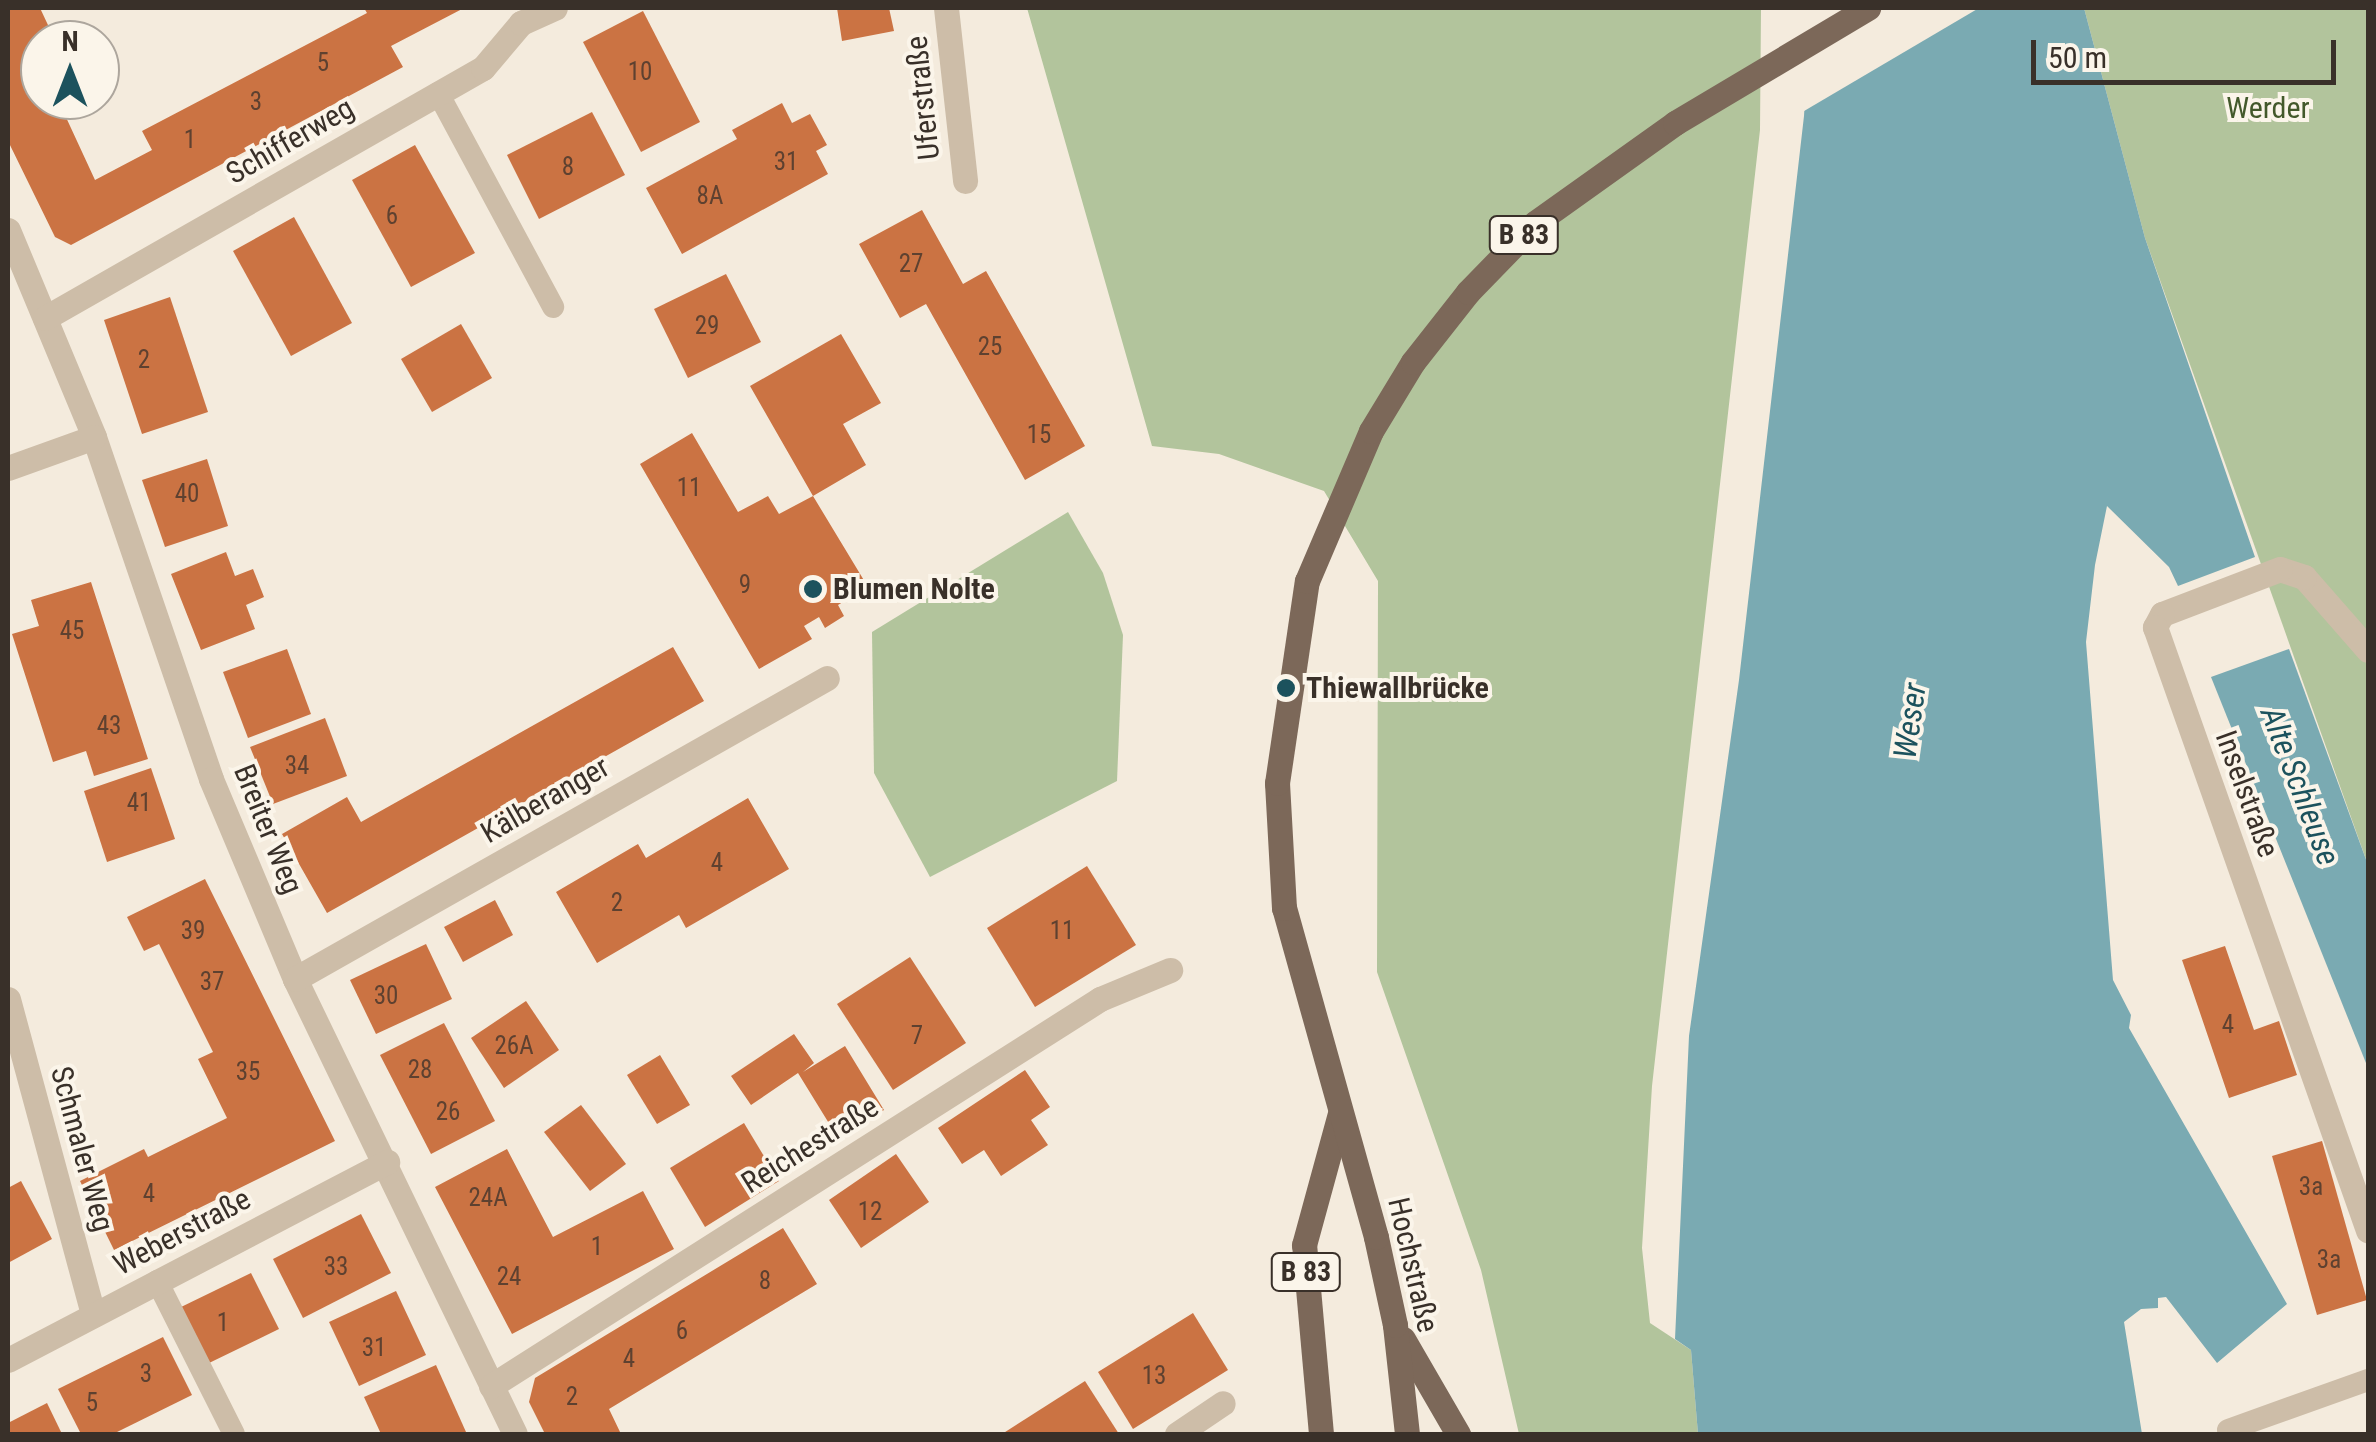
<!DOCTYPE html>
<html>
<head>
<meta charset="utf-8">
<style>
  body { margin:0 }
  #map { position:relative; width:2376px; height:1442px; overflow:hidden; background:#f4ebdd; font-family:"Roboto Condensed",sans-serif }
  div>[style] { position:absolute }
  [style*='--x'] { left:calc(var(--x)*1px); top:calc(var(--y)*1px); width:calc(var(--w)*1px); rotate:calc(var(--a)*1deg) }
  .green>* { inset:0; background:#b2c49c }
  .water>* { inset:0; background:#7aaab2 }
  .pier>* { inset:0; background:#f4ebdd }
  .building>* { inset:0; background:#cb7343 }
  .service>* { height:22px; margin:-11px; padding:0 11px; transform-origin:11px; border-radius:11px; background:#cdbda8 }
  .minor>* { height:25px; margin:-12.5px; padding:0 12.5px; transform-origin:12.5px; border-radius:12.5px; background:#cdbda8 }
  .primary>* { height:25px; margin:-12.5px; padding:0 12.5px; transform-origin:12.5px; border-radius:12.5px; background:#7c6859 }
  .dots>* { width:28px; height:28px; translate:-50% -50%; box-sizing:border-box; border:5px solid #fbf5ea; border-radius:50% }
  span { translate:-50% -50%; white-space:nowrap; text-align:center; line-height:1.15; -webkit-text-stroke:8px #fbf5ea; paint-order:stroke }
  .number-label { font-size:25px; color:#5e4130 }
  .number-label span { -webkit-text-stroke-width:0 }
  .shield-label span { padding:2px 8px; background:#fbf5ea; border:2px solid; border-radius:8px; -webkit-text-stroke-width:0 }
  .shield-label { font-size:28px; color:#393029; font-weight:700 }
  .street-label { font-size:30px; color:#393029 }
  .park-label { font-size:30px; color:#43592b }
  .poi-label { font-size:30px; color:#393029; font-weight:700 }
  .left { translate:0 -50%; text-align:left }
  .water-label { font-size:32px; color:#1c525d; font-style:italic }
  .frame { position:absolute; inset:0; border:10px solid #393029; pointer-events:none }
  .north { position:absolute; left:20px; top:20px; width:100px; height:100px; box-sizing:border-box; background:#fbf5ea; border:2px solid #ada69d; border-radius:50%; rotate:0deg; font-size:28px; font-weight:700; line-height:40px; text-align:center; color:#393029 }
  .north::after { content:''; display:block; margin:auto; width:35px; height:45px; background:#1c525d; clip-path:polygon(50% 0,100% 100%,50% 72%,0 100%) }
  .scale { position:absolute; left:2031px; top:40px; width:305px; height:45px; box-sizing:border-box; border:5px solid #393029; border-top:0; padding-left:12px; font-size:30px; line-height:35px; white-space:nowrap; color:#393029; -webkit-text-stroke:8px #fbf5ea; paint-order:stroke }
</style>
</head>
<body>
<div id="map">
  <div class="green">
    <div style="clip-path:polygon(1027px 8px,1761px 8px,1760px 130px,1652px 1086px,1642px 1248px,1650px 1323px,1691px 1350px,1698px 1434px,1519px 1434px,1481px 1270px,1377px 972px,1378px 581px,1324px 491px,1219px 454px,1152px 446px)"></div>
    <div style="clip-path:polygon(2084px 8px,2368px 8px,2368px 865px,2145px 238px)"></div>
    <div style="clip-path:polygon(1068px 512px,1103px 573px,1123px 635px,1117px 781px,930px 877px,874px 773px,872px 632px)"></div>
  </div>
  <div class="water">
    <div style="clip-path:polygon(1810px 8px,2084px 8px,2145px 238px,2255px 557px,2178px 586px,2169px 567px,2107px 506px,2095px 565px,2086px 642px,2113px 980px,2131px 1015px,2129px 1028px,2287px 1304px,2217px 1363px,2166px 1297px,2158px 1298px,2158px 1308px,2141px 1309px,2124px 1322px,2142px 1434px,1698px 1434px,1691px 1350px,1675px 1339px,1689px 1036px,1739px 680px,1804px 116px)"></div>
    <div style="clip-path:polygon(2289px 649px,2368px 865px,2368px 1068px,2211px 677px)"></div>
  </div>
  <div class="pier">
    <div style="clip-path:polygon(1805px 8px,1979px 8px,1799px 114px)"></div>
  </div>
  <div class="building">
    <div style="clip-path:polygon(8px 8px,40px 8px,55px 40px,40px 40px,40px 100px,58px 100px,95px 180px,152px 150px,142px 131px,367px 13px,364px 8px,464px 8px,391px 46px,403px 67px,71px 245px,55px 237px,8px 141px)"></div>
    <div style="clip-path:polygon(837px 8px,889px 8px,894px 31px,842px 41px)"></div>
    <div style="clip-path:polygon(643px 11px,700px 122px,641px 152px,583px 42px)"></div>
    <div style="clip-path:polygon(782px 103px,792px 123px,810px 114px,827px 145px,816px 151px,828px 174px,682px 254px,646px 188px,737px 139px,732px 130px)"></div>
    <div style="clip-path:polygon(592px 112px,625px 175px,539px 219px,507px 155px)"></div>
    <div style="clip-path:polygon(415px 145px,475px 253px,411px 287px,352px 180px)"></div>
    <div style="clip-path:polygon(922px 210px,963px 284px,986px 271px,1085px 446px,1025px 480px,926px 304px,900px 318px,859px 244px)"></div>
    <div style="clip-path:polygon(294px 217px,352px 323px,291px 356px,233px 251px)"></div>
    <div style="clip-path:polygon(726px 274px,761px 342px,688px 378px,654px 309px)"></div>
    <div style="clip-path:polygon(170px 297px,208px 412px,142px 434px,104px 320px)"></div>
    <div style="clip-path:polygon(461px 324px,492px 378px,432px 412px,401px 359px)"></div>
    <div style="clip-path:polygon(841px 334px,881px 403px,843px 424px,866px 465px,813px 496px,750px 386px)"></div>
    <div style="clip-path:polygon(692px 433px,738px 512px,768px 496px,779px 514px,813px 496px,868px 587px,838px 605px,844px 616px,825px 628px,819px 617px,804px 626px,812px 639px,759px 669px,640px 464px)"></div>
    <div style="clip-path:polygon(207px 459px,228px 526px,165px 547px,142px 480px)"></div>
    <div style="clip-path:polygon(226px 552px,235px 576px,253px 569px,264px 597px,246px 605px,255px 629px,201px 650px,171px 574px)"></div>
    <div style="clip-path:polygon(91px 582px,148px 759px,94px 776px,86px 751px,53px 762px,12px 634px,39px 626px,31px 600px)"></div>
    <div style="clip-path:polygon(673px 647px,704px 701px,327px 913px,282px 834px,347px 797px,361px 822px)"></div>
    <div style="clip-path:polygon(287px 649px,311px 714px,248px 738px,223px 672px)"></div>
    <div style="clip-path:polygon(325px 718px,347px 776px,273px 804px,250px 747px)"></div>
    <div style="clip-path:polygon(151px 768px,175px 839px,107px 862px,84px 791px)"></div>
    <div style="clip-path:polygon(748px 798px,789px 869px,686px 928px,679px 915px,597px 963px,556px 892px,638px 844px,646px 858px)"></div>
    <div style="clip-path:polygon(1087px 866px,1136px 945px,1035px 1007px,987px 928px)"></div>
    <div style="clip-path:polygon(205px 879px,335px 1141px,114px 1250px,80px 1181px,144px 1149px,148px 1157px,227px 1118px,198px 1059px,213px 1052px,159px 944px,144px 951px,127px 917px)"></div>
    <div style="clip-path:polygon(495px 900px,513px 935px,463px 962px,444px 927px)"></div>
    <div style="clip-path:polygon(426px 944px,452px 999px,376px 1034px,350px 980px)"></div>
    <div style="clip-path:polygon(2225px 946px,2254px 1030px,2279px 1021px,2297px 1075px,2229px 1098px,2182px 960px)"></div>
    <div style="clip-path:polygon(910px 957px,966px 1043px,893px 1090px,837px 1004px)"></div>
    <div style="clip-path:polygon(526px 1001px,559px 1050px,504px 1088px,471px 1038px)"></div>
    <div style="clip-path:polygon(444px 1023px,495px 1121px,431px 1154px,380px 1055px)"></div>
    <div style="clip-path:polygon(794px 1034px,814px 1063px,803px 1072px,845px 1046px,884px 1110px,838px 1138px,798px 1073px,751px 1105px,731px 1076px)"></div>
    <div style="clip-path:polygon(660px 1055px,690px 1105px,657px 1124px,627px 1075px)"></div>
    <div style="clip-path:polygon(1025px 1070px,1050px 1107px,1031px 1120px,1048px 1145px,1001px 1176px,984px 1150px,962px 1164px,938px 1128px)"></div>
    <div style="clip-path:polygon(581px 1105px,626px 1164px,590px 1191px,544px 1132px)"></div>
    <div style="clip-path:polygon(744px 1123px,779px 1181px,705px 1227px,670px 1168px)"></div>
    <div style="clip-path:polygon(2322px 1141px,2367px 1300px,2317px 1315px,2272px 1156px)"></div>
    <div style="clip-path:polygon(507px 1149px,553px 1237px,643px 1191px,674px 1249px,512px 1334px,435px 1187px)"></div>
    <div style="clip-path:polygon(896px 1154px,929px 1202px,861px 1248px,829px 1200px)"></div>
    <div style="clip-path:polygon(21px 1181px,52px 1239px,8px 1263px,8px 1188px)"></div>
    <div style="clip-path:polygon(361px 1214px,391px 1273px,303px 1318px,273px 1259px)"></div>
    <div style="clip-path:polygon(783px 1228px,817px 1284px,609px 1409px,621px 1434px,545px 1434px,529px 1402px,535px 1378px)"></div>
    <div style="clip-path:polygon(251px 1273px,279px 1329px,207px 1364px,179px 1308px)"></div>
    <div style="clip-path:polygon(396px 1291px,426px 1355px,359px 1386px,329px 1322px)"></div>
    <div style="clip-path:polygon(1193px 1313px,1228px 1370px,1133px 1429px,1098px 1372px)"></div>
    <div style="clip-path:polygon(163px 1337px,192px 1395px,113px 1434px,81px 1434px,58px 1389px)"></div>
    <div style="clip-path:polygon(436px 1365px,466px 1432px,381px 1434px,364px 1397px)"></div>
    <div style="clip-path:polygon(1085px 1381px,1119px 1434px,1002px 1434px)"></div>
    <div style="clip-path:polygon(47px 1403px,62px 1434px,8px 1434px,8px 1423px)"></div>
  </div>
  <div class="service">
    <div style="--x:438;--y:93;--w:243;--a:61.7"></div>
    <div style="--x:157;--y:1281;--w:171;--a:63.3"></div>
    <div style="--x:2228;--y:1430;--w:149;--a:-19.7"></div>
  </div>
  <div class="minor">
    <div style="--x:946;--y:8;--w:174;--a:83.7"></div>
    <div style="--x:8;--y:230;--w:224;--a:67.4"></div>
    <div style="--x:94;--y:437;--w:361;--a:71.1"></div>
    <div style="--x:211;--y:779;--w:217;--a:67.2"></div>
    <div style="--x:295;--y:979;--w:505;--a:64.2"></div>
    <div style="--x:45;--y:318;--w:504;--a:-29.72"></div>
    <div style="--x:483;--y:68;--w:59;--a:-49.8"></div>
    <div style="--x:521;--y:23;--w:37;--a:-24"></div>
    <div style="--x:8;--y:468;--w:91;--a:-19.8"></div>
    <div style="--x:2368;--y:650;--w:97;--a:-131.2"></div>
    <div style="--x:2304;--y:577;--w:25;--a:-162"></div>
    <div style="--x:2280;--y:569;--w:126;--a:159.1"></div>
    <div style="--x:2162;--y:614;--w:15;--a:118"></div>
    <div style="--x:2155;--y:627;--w:640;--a:70.55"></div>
    <div style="--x:295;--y:979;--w:611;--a:-29.5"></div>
    <div style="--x:8;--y:999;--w:327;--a:74.9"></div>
    <div style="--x:8;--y:1360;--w:428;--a:-27.6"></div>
    <div style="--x:491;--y:1386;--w:722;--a:-32.43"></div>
    <div style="--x:1100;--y:999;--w:76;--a:-22.5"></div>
    <div style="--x:1177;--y:1434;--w:55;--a:-34"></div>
  </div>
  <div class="primary">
    <div style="--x:1403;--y:1339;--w:110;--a:59.9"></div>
    <div style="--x:1321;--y:1434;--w:190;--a:-95.1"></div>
    <div style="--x:1304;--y:1245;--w:137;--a:-74.7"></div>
    <div style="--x:1407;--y:1434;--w:110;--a:-96.3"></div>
    <div style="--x:1395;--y:1325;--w:90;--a:-102.2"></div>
    <div style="--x:1376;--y:1237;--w:342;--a:-105.6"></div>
    <div style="--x:1284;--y:908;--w:125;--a:-93.2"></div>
    <div style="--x:1277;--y:783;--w:204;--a:-81.6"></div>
    <div style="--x:1307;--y:581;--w:163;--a:-66.9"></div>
    <div style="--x:1371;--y:431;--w:81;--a:-58.7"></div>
    <div style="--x:1413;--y:362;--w:89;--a:-51.8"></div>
    <div style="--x:1468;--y:292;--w:96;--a:-45.8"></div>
    <div style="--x:1535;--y:223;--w:172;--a:-35.5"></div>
    <div style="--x:1675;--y:123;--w:225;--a:-30.8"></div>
  </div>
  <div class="dots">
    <div style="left:813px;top:589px;background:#1c525d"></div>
    <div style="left:1286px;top:688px;background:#1c525d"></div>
  </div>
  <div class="number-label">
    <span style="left:323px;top:63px">5</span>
    <span style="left:640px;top:72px">10</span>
    <span style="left:256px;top:102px">3</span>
    <span style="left:190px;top:140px">1</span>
    <span style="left:786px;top:162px">31</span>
    <span style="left:568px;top:167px">8</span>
    <span style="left:710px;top:196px">8A</span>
    <span style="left:392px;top:216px">6</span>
    <span style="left:911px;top:264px">27</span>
    <span style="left:707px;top:326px">29</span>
    <span style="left:990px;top:347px">25</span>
    <span style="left:144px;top:360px">2</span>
    <span style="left:1039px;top:435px">15</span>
    <span style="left:689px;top:488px">11</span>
    <span style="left:187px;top:494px">40</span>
    <span style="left:745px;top:585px">9</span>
    <span style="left:72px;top:631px">45</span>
    <span style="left:109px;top:726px">43</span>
    <span style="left:297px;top:766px">34</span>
    <span style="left:139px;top:803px">41</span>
    <span style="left:717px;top:863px">4</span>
    <span style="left:617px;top:903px">2</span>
    <span style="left:193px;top:931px">39</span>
    <span style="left:1062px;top:931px">11</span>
    <span style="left:212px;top:982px">37</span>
    <span style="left:386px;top:996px">30</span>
    <span style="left:2228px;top:1025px">4</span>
    <span style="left:917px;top:1036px">7</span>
    <span style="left:514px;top:1046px">26A</span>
    <span style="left:420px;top:1070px">28</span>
    <span style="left:248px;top:1072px">35</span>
    <span style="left:448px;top:1112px">26</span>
    <span style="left:2311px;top:1187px">3a</span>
    <span style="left:149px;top:1194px">4</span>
    <span style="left:488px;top:1198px">24A</span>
    <span style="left:870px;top:1212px">12</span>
    <span style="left:597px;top:1247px">1</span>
    <span style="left:2329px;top:1260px">3a</span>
    <span style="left:336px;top:1267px">33</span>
    <span style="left:509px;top:1277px">24</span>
    <span style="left:765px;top:1281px">8</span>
    <span style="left:223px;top:1323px">1</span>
    <span style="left:682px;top:1331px">6</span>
    <span style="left:374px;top:1348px">31</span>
    <span style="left:629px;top:1359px">4</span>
    <span style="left:146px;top:1374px">3</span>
    <span style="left:1154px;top:1376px">13</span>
    <span style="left:572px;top:1397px">2</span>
    <span style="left:92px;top:1403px">5</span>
  </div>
  <div class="shield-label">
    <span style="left:1524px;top:235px">B 83</span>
    <span style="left:1306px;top:1272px">B 83</span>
  </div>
  <div class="street-label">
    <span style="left:923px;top:98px;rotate:-96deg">Uferstraße</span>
    <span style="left:290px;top:141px;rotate:-30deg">Schifferweg</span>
    <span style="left:2247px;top:794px;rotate:70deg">Inselstraße</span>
    <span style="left:545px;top:800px;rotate:-30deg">Kälberanger</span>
    <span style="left:268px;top:829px;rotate:68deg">Breiter Weg</span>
    <span style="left:810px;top:1145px;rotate:-32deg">Reichestraße</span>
    <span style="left:82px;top:1149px;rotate:75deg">Schmaler Weg</span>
    <span style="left:182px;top:1232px;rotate:-28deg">Weberstraße</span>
    <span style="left:1413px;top:1265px;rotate:77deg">Hochstraße</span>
  </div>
  <div class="park-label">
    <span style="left:2268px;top:108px">Werder</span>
  </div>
  <div class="poi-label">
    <span class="left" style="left:833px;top:589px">Blumen Nolte</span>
    <span class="left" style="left:1306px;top:688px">Thiewallbrücke</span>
  </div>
  <div class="water-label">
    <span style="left:1910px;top:721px;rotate:-82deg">Weser</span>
    <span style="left:2300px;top:786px;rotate:69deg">Alte Schleuse</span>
  </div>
  <div class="frame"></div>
  <div class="north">N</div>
  <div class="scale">50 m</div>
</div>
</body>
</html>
